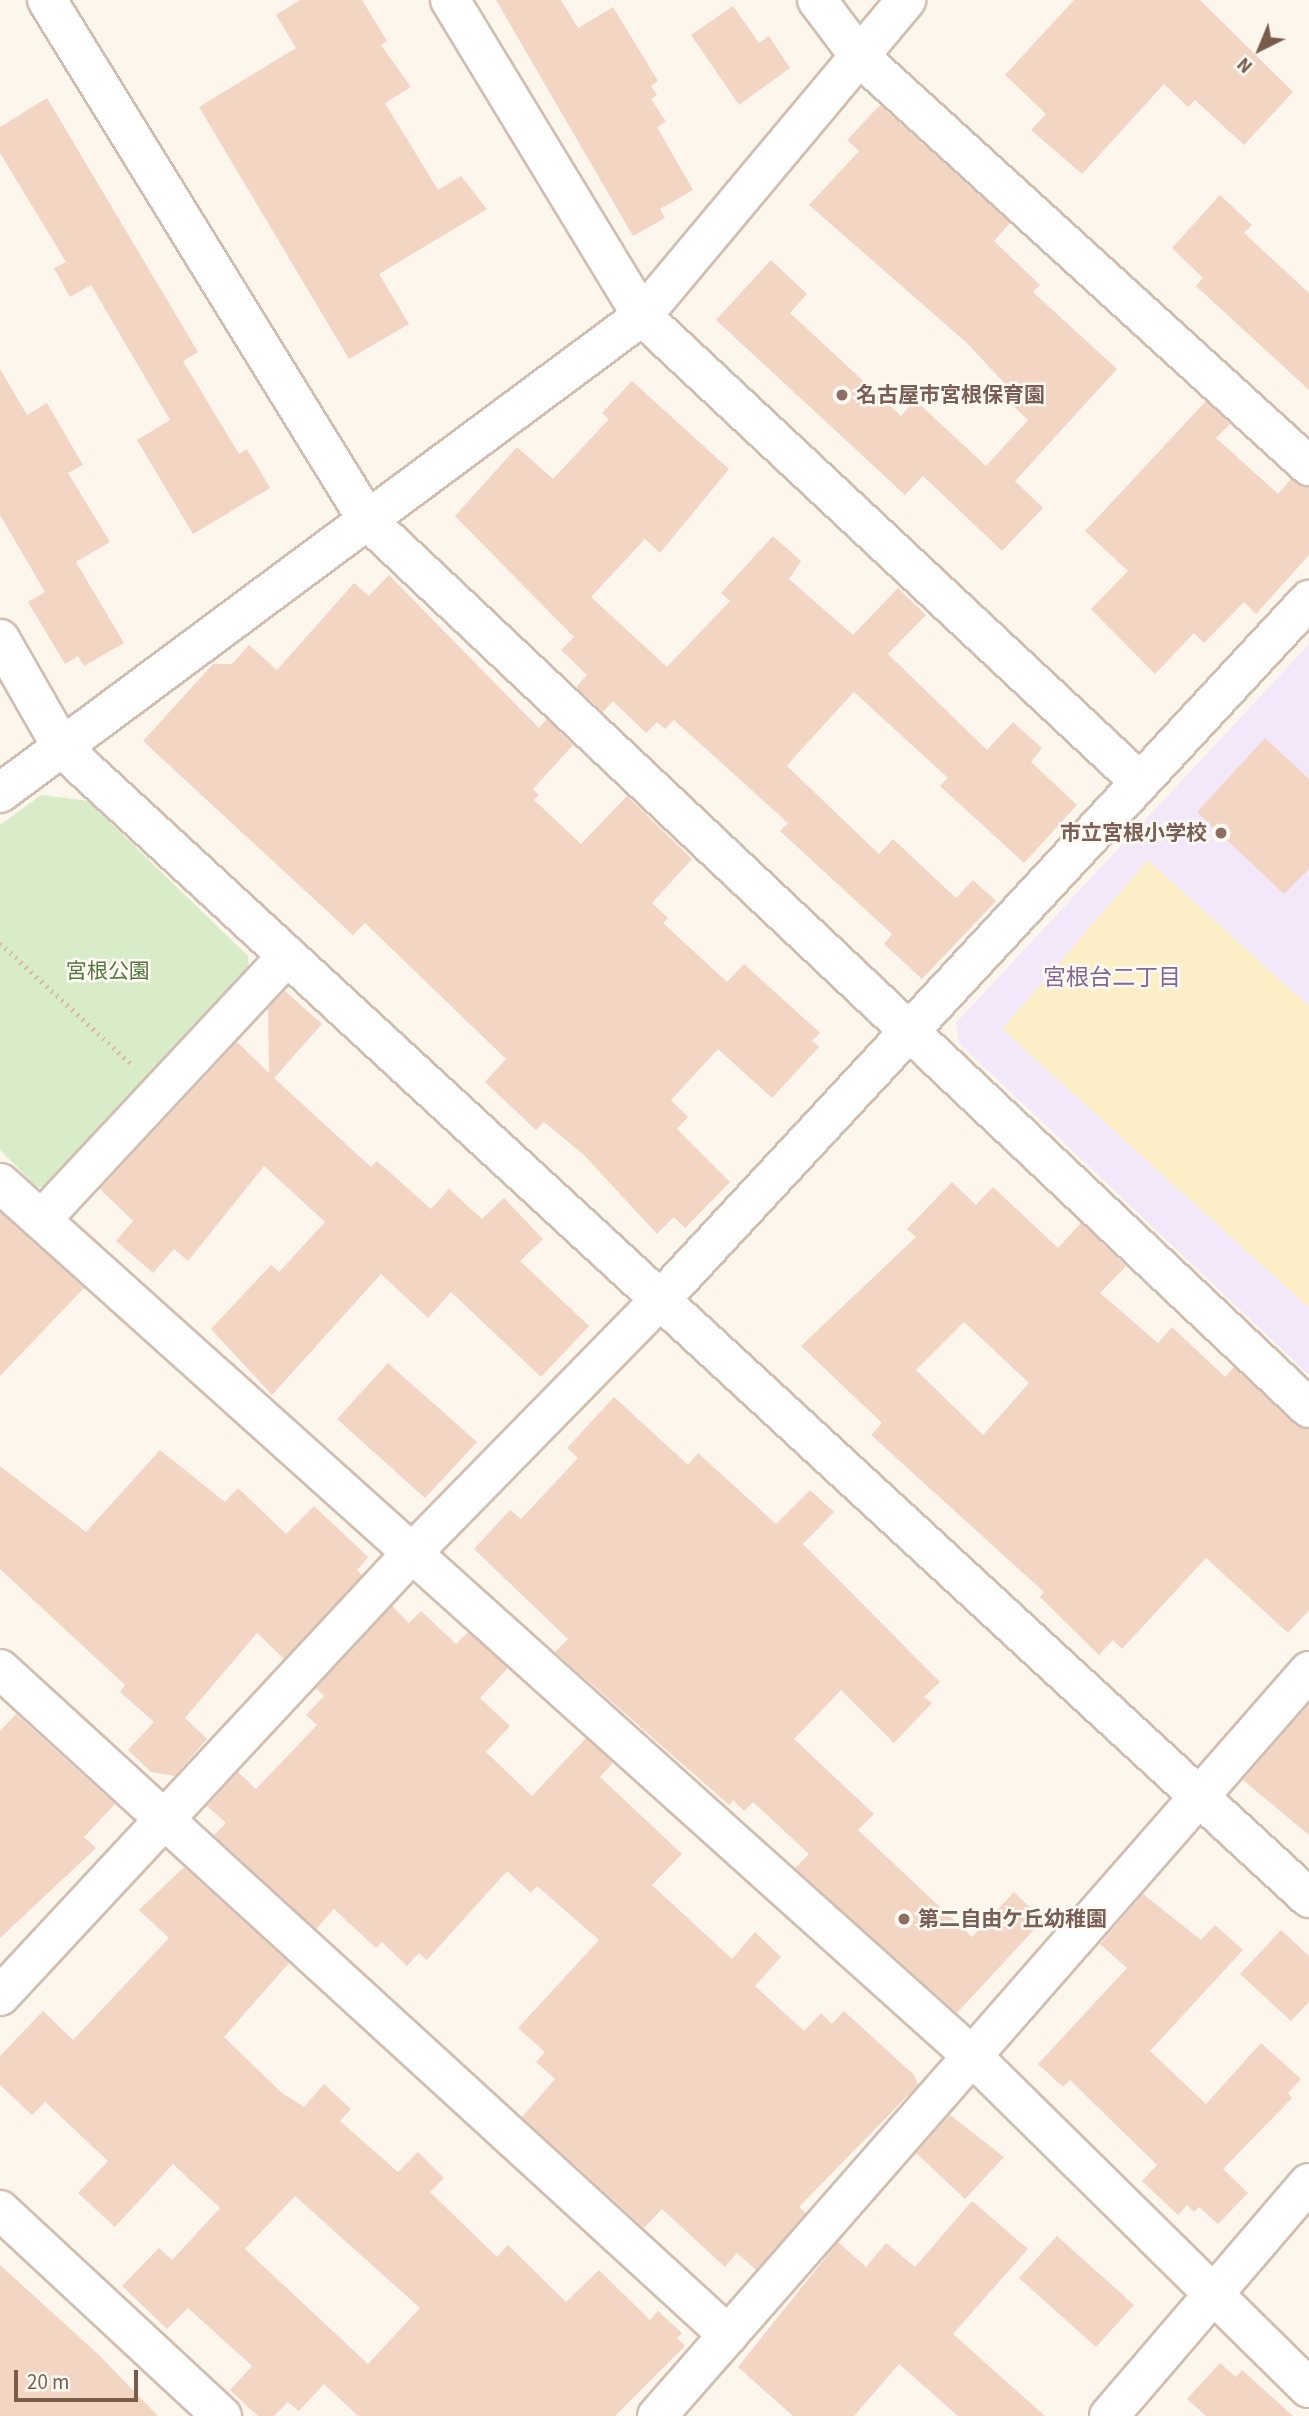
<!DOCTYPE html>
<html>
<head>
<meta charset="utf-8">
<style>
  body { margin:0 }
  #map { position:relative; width:1309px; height:2416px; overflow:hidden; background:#fdf6ec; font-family:"Source Sans 3","Noto Sans JP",sans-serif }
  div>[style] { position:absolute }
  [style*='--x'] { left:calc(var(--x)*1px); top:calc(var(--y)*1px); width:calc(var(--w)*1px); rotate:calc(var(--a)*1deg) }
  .education>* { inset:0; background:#f3e8fa }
  .green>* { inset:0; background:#d8ecc9 }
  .sand>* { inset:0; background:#fcefc7 }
  .building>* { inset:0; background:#f3d5c3 }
  .path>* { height:4.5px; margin-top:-2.25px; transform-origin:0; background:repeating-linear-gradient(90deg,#d9b8a5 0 2px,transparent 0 7px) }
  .roads { filter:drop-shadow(2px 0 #d1beb0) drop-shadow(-2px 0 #d1beb0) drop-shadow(0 2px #d1beb0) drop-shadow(0 -2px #d1beb0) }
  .minor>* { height:38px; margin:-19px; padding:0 19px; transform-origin:19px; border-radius:19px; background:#fff }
  .tertiary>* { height:38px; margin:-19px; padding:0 19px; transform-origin:19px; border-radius:19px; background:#fff }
  .dots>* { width:19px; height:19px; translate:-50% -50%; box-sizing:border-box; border:4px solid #fffaf3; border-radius:50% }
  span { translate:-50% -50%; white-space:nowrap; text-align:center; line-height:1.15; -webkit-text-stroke:5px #fffaf3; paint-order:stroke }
  .education-label { font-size:21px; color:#785e54; font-weight:700 }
  .left { translate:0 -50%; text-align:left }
  .right { translate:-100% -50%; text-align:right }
  .park-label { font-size:21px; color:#537a41 }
  .neighbourhood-label { font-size:23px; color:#846695 }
  .north { position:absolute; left:1225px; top:14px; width:70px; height:70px; -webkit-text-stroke:5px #fffaf3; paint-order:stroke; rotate:223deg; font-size:19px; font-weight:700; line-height:28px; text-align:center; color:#7a5c4d }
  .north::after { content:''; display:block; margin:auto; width:24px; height:32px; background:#7a5c4d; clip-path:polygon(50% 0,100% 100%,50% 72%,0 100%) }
  .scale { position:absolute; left:14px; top:2370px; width:124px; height:32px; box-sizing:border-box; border:4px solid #7a5c4d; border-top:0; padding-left:9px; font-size:21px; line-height:24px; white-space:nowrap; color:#7a5c4d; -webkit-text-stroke:5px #fffaf3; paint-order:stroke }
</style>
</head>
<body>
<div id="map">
  <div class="education">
    <div style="clip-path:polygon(1309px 644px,1309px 1375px,959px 1043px,956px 1023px)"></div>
  </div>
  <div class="green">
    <div style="clip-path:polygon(41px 795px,88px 801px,248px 956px,249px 975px,60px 1187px,37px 1187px,0 1150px,0 825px)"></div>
  </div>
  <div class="sand">
    <div style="clip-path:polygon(1148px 860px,1309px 1006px,1309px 1308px,1002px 1029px)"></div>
  </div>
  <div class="building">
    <div style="clip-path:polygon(300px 0,362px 0,387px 41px,381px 45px,411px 87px,385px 103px,438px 190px,461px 176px,487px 209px,379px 274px,409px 324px,349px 359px,199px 107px,296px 48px,276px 15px)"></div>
    <div style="clip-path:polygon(496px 0,561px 0,578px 28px,613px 7px,658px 81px,651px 86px,657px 95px,651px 99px,666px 122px,657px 127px,693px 190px,660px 209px,665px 218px,633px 236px)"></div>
    <div style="clip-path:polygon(1074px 0,1200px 0,1293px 92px,1244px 145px,1195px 100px,1188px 107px,1164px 84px,1082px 174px,1031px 130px,1046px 114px,1005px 75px)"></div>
    <div style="clip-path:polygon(733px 6px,759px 43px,769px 36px,790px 68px,739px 105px,691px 35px)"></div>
    <div style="clip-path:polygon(47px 98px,198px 352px,183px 361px,239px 454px,247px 449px,270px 488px,193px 534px,137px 440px,170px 420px,91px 285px,70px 297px,54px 268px,66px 262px,0 153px,0 127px)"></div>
    <div style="clip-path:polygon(880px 105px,1010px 223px,994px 241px,1040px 285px,1033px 292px,1117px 369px,1015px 481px,1043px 508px,1002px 551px,923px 476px,905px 495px,716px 320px,771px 260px,807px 294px,790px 313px,901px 416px,915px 400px,986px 466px,1028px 420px,1012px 405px,1018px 398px,968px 344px,809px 205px,859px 151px,847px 140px)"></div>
    <div style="clip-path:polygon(1220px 195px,1252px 225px,1244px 233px,1309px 293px,1309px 390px,1196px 286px,1203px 278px,1172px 248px)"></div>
    <div style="clip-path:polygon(0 369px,27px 415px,47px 403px,83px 465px,68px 473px,110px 542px,76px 562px,124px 643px,84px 666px,78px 656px,65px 664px,28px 602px,45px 592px,0 515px)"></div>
    <div style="clip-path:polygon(632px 381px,729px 469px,660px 553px,645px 539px,591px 597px,667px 667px,730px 601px,721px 593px,773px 536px,801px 561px,789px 579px,853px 635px,898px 588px,926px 615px,888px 654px,987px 750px,1013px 722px,1042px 748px,1031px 762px,1077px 805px,1024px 863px,940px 786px,948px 778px,854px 692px,798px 753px,787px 766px,879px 854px,893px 839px,956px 898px,973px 880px,996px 901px,922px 979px,884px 944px,892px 934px,780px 831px,788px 823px,674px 720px,665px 729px,657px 722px,646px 733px,613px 701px,603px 712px,576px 687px,587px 675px,561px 650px,574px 637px,455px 516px,517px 447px,553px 479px,609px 419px,602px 413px)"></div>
    <div style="clip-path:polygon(1206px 401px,1230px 424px,1216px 438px,1278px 494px,1291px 479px,1309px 487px,1309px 555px,1256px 614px,1244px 602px,1204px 643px,1194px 633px,1155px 674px,1091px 609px,1128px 571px,1085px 531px)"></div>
    <div style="clip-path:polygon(389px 575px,539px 728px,547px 719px,573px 745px,533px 789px,539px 795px,534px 800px,581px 844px,627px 796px,692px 859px,652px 903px,668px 918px,663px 923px,727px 982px,744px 964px,820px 1033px,812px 1041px,819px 1047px,772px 1098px,718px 1049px,671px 1100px,688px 1117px,677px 1129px,730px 1182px,685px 1228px,674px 1217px,657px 1234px,584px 1155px,544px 1122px,536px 1130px,485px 1082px,506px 1059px,365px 923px,353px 935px,143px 741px,213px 664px,232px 664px,249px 645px,277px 670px,354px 583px,369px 596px)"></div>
    <div style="clip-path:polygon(1265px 738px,1309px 779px,1309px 869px,1284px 894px,1197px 812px)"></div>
    <div style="clip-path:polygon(285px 991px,322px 1024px,274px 1078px,371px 1167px,377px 1161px,431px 1209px,449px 1189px,482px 1219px,504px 1198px,543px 1239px,520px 1261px,589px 1326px,541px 1377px,451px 1292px,428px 1318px,381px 1274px,272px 1395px,211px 1329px,271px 1265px,279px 1272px,325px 1222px,264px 1166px,188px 1261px,174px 1249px,153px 1273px,116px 1241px,133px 1221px,100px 1189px,237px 1042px,269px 1073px,268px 1008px)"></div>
    <div style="clip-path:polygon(evenodd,952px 1182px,976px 1205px,993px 1187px,1058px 1248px,1081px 1223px,1126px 1266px,1100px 1293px,1158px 1343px,1172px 1327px,1225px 1377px,1234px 1367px,1294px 1424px,1309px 1429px,1309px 1610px,1288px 1633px,1206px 1558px,1122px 1649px,1113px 1640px,1099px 1655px,1040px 1597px,1044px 1592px,871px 1435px,882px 1423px,801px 1346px,916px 1237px,907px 1229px,952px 1182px,964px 1322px,1029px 1383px,983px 1435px,916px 1370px,964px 1322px)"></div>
    <div style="clip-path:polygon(0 1212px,84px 1288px,0 1376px)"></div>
    <div style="clip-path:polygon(388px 1363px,477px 1442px,425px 1498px,337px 1419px)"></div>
    <div style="clip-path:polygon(614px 1397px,688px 1465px,698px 1453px,776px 1524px,810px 1490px,834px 1512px,803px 1544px,940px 1682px,924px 1697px,932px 1703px,894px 1743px,841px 1690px,794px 1739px,874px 1814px,858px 1830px,972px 1937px,1014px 1892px,1043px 1920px,957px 2013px,795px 1868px,809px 1854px,753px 1802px,744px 1811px,733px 1800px,729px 1805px,555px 1652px,568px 1639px,474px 1549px,510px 1510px,521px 1519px,578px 1458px,567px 1448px)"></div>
    <div style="clip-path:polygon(160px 1450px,225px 1502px,238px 1488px,286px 1534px,314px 1506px,368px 1557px,357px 1570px,362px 1575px,284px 1659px,257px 1633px,185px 1718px,207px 1739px,175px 1776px,151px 1772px,128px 1750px,154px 1722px,120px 1692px,125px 1685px,0 1569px,0 1466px,86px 1532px)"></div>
    <div style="clip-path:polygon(392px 1606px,409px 1623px,421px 1611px,456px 1644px,468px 1632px,508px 1668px,480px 1698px,510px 1726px,486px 1752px,532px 1796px,586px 1738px,613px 1763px,600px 1777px,682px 1854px,652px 1885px,732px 1959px,755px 1932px,781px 1957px,755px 1986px,804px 2031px,821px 2013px,832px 2024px,844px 2011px,914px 2075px,918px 2085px,799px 2207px,806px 2213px,756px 2270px,737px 2253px,725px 2267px,662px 2209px,644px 2228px,522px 2117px,555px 2079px,536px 2062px,545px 2052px,518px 2028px,599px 1940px,537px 1886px,531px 1893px,507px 1871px,427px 1960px,419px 1953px,407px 1966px,382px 1942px,376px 1948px,334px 1909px,316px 1929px,214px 1835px,226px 1823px,207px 1806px,238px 1772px,256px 1789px,317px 1725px,306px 1715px,324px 1696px,316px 1688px)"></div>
    <div style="clip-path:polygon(1309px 1704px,1309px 1835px,1243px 1780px)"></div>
    <div style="clip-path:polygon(16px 1714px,115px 1804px,84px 1837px,96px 1848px,0 1938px,0 1731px)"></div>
    <div style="clip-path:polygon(evenodd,184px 1867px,289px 1963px,224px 2037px,282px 2093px,304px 2107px,324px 2084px,351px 2109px,340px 2121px,398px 2172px,418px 2152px,444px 2178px,430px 2192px,497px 2257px,508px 2245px,566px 2302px,599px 2270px,650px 2320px,658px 2311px,682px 2333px,677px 2338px,685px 2346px,615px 2416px,358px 2416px,324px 2384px,299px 2411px,288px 2402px,274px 2416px,258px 2416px,230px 2390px,252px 2366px,188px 2308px,167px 2329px,122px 2286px,159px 2248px,172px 2260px,220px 2208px,173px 2164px,115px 2227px,78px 2193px,108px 2161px,45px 2102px,32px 2115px,0 2085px,0 2056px,43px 2011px,73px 2040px,169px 1938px,139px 1910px,184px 1867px,295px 2196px,420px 2308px,368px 2364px,245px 2249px,295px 2196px)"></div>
    <div style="clip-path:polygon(1143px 1894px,1201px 1940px,1215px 1925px,1243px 1950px,1150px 2051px,1206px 2104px,1261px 2043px,1301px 2079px,1288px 2093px,1292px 2098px,1223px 2169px,1248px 2193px,1218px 2224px,1199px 2207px,1194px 2212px,1187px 2205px,1178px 2215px,1142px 2181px,1157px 2165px,1070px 2080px,1063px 2087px,1038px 2064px,1127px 1968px,1100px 1944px)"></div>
    <div style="clip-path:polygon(1281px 1930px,1309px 1956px,1309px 2002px,1291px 2021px,1240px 1974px)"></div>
    <div style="clip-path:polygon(950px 2115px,1004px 2157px,965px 2199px,916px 2153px)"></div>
    <div style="clip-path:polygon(972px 2201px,1028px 2249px,953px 2334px,1045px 2416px,958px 2416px,899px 2364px,854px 2416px,793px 2416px,738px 2367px,838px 2242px,866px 2267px,886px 2243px,915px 2267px)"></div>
    <div style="clip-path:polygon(1057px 2236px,1134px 2305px,1096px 2347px,1019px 2278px)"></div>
    <div style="clip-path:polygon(0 2265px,99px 2355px,158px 2416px,0 2416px)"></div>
    <div style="clip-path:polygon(1220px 2363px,1236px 2377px,1242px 2370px,1293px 2416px,1206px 2416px,1187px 2399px)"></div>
  </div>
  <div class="path">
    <div style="--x:0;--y:943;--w:180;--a:42.7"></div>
  </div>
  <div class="roads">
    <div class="minor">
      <div style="--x:47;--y:0;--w:612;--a:58.36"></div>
      <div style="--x:368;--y:521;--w:1293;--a:43.31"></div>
      <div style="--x:450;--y:0;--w:370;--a:58.7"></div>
      <div style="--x:642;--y:316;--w:679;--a:43.09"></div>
      <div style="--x:817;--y:0;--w:70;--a:53.1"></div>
      <div style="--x:859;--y:56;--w:609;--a:42.34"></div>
      <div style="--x:0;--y:1183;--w:1306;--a:41.93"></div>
      <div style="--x:972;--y:2056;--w:473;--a:44.6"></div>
      <div style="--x:41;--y:1220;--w:361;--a:-47"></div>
      <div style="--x:0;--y:1669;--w:987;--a:42.45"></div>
      <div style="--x:0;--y:1996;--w:604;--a:-47.08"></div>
      <div style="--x:411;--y:1554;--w:359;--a:-45.6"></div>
      <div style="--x:662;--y:1298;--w:952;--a:-47.17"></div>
      <div style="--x:0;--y:2210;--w:303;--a:42.9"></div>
      <div style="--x:657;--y:2416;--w:990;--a:-48.81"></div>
      <div style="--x:1109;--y:2416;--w:307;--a:-49.4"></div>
    </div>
    <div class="tertiary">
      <div style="--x:0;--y:639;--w:127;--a:60.2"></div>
      <div style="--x:63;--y:749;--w:1695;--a:42.68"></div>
      <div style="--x:0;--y:793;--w:800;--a:-36.61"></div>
      <div style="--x:642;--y:316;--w:412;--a:-50.1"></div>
    </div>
  </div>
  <div class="dots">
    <div style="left:842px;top:395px;background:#8d6e63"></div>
    <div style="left:1221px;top:833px;background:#8d6e63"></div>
    <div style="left:904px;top:1919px;background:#8d6e63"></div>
  </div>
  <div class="education-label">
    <span class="left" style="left:856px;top:395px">名古屋市宮根保育園</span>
    <span class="right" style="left:1207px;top:833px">市立宮根小学校</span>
    <span class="left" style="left:918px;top:1919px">第二自由ケ丘幼稚園</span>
  </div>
  <div class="park-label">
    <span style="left:108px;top:971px">宮根公園</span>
  </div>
  <div class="neighbourhood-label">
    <span style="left:1112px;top:978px">宮根台二丁目</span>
  </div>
  <div class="north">N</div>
  <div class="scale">20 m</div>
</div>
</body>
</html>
